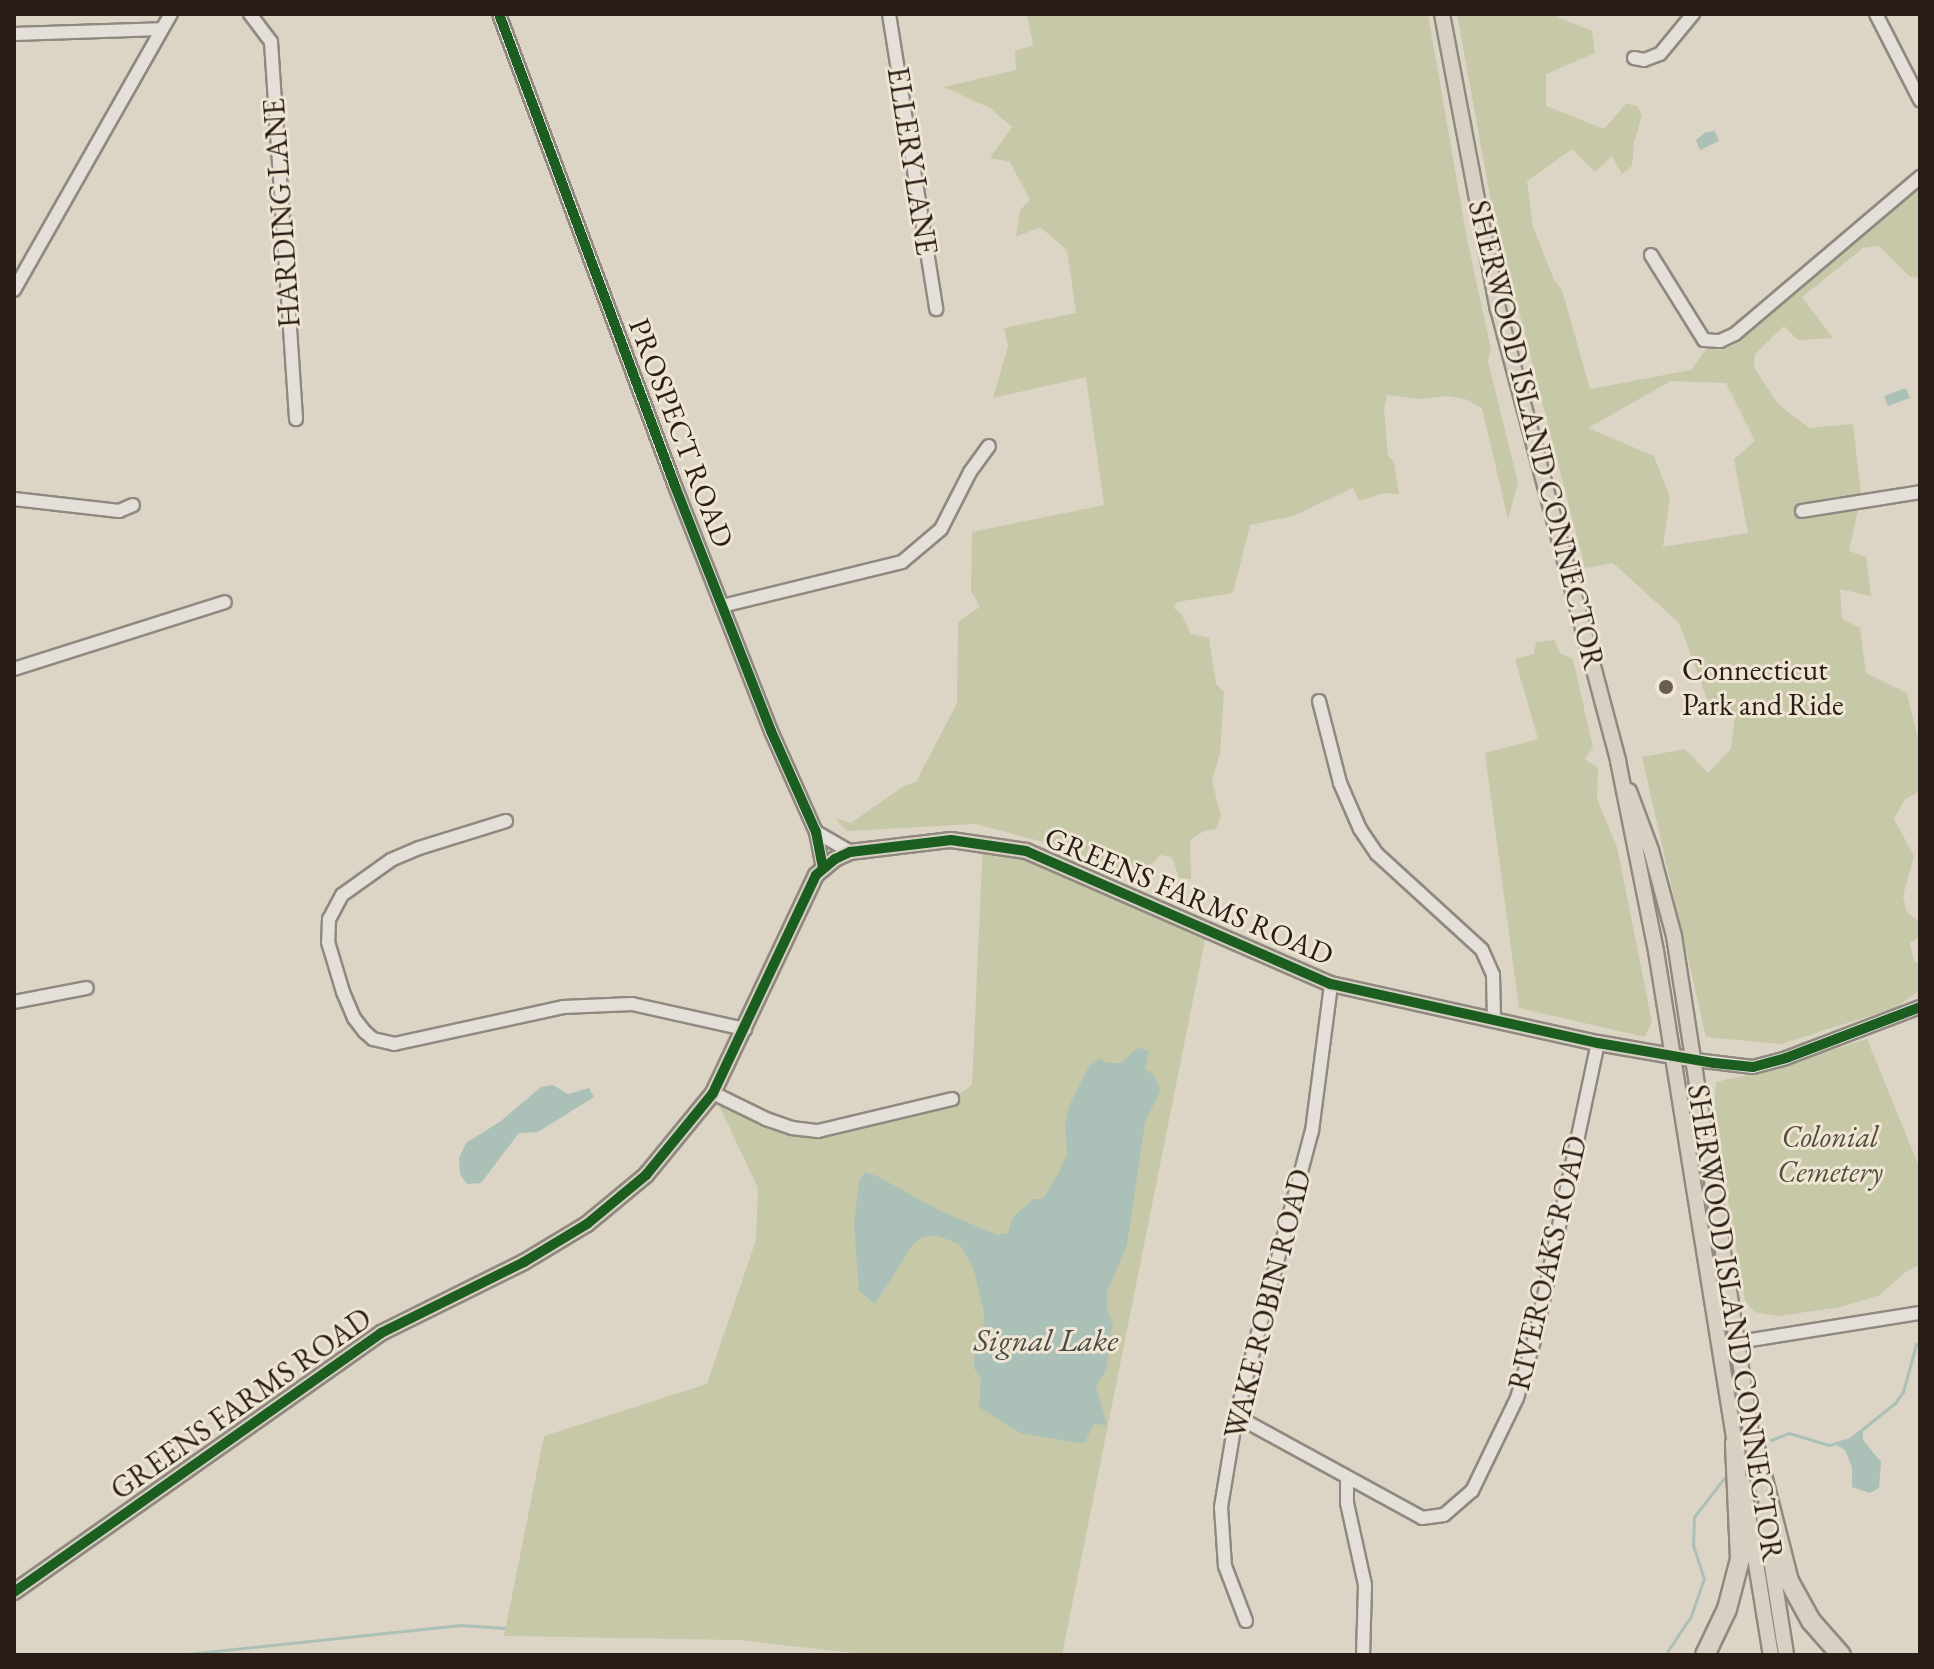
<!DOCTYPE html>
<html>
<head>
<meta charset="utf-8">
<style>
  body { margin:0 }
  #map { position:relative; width:1934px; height:1669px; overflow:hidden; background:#dcd4c5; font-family:"EB Garamond",serif }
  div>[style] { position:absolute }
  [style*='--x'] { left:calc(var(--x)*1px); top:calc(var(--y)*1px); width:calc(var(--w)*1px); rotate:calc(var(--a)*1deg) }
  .green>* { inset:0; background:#c6c8a8 }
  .water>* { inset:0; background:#abc1b8 }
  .stream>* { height:3px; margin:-1.5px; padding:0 1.5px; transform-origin:1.5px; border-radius:1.5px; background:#abc1b8 }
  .roads { filter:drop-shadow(2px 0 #8f8980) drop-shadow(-2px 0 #8f8980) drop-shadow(0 2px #8f8980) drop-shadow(0 -2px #8f8980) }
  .minor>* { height:12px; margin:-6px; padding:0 6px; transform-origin:6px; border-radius:6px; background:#e4e0d9 }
  .major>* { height:14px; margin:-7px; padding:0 7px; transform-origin:7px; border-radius:7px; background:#d8d1c3 }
  .highway>* { height:18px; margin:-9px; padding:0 9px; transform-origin:9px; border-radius:9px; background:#d8d1c3 }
  .cycleway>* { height:10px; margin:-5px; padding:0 5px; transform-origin:5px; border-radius:5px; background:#1b5e20 }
  .dots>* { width:22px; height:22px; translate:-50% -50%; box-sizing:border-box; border:4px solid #eee5d3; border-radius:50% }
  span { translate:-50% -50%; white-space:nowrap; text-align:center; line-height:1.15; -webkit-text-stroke:6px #eee5d3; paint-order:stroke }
  .street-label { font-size:30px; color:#291b16 }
  .poi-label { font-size:30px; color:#291b16 }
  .left { translate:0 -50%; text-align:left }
  .park-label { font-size:30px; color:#534c3b; font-style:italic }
  .water-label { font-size:32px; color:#4a4a45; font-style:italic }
  .frame { position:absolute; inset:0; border:16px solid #291b16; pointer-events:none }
</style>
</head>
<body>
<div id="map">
  <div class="green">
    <div style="clip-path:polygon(1027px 14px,1428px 14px,1467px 239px,1491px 349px,1488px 361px,1518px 483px,1508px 519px,1482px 408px,1465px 399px,1447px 396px,1422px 399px,1387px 395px,1384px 410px,1388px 456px,1394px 462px,1399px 494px,1384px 493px,1359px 501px,1353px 488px,1293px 516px,1250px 525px,1233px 593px,1177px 602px,1174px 608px,1182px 615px,1191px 634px,1209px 638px,1216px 684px,1224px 692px,1220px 753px,1212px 781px,1221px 816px,1216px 829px,1204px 831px,1190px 840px,1191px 879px,1179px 878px,1172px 857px,1160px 855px,1152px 864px,1117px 870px,1063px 847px,975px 824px,847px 831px,835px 818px,851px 823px,904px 786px,916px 782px,957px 703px,958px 622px,980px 607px,971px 591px,972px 532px,1104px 505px,1086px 377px,993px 398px,1008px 346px,1004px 328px,1076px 313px,1067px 250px,1040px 227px,1016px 237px,1020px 210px,1030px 200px,1010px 162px,990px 158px,1012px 127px,990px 108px,944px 87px,1016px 70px,1015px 51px,1033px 45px)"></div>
    <div style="clip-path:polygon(evenodd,1457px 14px,1559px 14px,1558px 17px,1592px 31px,1595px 53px,1546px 74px,1546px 106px,1604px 129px,1627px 103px,1638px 107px,1642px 116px,1634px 142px,1632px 166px,1622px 174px,1612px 156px,1595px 172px,1572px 149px,1527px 181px,1533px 227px,1554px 280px,1562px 290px,1590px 389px,1691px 370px,1708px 347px,1719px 350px,1734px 345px,1920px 188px,1919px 278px,1909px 276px,1879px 246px,1863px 248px,1802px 297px,1833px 338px,1798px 340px,1784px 326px,1755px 354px,1754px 367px,1777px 403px,1809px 428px,1853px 424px,1861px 495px,1849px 551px,1866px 557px,1871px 596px,1840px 589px,1842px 619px,1860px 628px,1866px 673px,1907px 693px,1920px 747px,1919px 792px,1905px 799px,1894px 819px,1914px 856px,1903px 896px,1907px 912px,1920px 923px,1920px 936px,1910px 943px,1914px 961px,1920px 965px,1920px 990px,1895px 1008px,1781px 1044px,1706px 1037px,1642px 757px,1685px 749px,1708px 773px,1731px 749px,1735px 716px,1713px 715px,1679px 623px,1613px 563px,1585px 568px,1492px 207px,1457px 14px,1671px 381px,1726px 383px,1755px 441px,1734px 459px,1748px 533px,1663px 547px,1670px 498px,1654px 456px,1588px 428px,1671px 381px)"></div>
    <div style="clip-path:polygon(1554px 640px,1560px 653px,1573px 659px,1593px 748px,1585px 759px,1598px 768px,1597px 799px,1617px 847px,1652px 1022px,1645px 1037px,1519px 1008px,1485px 753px,1538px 739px,1515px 659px,1534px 654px,1536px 642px)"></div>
    <div style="clip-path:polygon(983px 843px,1005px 846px,1207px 930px,1062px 1655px,871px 1655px,738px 1640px,504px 1636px,544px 1436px,707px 1384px,756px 1240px,758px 1188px,713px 1093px,805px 1131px,952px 1099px,972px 1085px)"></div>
    <div style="clip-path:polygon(1867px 1039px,1920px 1169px,1920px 1265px,1905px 1272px,1880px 1295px,1841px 1307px,1778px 1316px,1754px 1312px,1745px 1300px,1727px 1196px,1714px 1108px,1716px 1082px,1762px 1072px)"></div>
  </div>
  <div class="water">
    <div style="clip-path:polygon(1706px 132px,1715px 131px,1719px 141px,1700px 150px,1696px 140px)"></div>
    <div style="clip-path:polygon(1906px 388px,1910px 398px,1888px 406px,1884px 396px)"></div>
    <div style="clip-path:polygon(1138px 1047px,1149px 1052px,1145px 1069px,1155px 1076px,1160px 1091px,1145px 1123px,1127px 1245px,1107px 1292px,1107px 1311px,1113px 1323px,1106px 1371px,1096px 1386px,1107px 1425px,1094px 1424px,1085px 1442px,1078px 1443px,1020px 1433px,979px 1407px,981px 1379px,974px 1368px,975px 1341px,983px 1328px,984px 1313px,973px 1267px,959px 1244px,935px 1235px,921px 1238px,912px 1246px,875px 1304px,859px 1291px,854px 1225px,859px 1181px,865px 1172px,877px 1176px,940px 1211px,998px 1235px,1008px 1233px,1012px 1218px,1033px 1199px,1043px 1199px,1058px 1174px,1067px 1154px,1065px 1123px,1069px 1106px,1089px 1066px,1099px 1058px,1107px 1063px,1122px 1063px)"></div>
    <div style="clip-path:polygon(553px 1085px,568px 1094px,589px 1088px,594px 1097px,538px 1132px,519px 1133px,481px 1183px,467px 1184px,460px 1174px,459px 1158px,466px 1143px,501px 1121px,541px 1087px)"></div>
    <div style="clip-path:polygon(1863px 1429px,1863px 1440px,1881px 1462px,1879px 1488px,1870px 1493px,1852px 1487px,1852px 1467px,1845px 1450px,1834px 1444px,1850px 1439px)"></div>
  </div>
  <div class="stream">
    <div style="--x:1771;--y:1440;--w:19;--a:-21"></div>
    <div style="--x:1789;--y:1433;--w:42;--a:16.7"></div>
    <div style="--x:1829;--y:1445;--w:22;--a:-16"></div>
    <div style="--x:1850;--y:1439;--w:58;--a:-38.7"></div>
    <div style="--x:1895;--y:1403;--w:14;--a:-54"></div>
    <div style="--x:1903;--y:1392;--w:50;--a:-74.8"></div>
    <div style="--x:179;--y:1655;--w:283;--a:-6.1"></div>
    <div style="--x:460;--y:1625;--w:45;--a:3.8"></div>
    <div style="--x:1665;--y:1655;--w:47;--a:-56.3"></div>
    <div style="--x:1691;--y:1616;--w:39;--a:-71"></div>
    <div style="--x:1704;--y:1579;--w:36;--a:-108"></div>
    <div style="--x:1693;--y:1545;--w:28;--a:-88"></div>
    <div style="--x:1694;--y:1517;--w:49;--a:-52.4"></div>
  </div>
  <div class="roads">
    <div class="minor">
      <div style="--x:250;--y:14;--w:35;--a:53"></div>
      <div style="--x:271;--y:42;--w:378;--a:86.2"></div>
      <div style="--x:499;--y:14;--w:504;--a:69.55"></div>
      <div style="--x:675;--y:486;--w:263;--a:68.6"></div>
      <div style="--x:771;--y:731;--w:111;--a:66"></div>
      <div style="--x:816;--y:832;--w:36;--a:79"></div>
      <div style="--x:889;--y:14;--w:299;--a:80.9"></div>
      <div style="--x:1876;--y:14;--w:97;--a:62.9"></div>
      <div style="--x:14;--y:34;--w:147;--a:-1.9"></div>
      <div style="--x:1634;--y:58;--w:10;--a:11"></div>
      <div style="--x:1644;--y:60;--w:17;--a:-21"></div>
      <div style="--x:1660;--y:54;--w:52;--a:-50.5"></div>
      <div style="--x:1651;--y:255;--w:100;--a:58.1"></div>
      <div style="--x:1704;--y:340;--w:16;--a:4"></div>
      <div style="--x:1720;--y:341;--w:17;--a:-25"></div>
      <div style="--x:1735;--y:334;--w:243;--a:-40.3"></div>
      <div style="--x:14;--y:290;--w:318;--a:-60.4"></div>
      <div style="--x:14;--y:499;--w:106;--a:6.5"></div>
      <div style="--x:119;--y:511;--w:15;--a:-23"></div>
      <div style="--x:1802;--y:511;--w:120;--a:-9.1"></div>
      <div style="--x:722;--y:606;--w:185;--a:-13.7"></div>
      <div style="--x:902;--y:562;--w:51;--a:-40.2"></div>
      <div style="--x:941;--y:529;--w:64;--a:-63"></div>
      <div style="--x:970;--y:472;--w:32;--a:-54"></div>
      <div style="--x:14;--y:669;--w:221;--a:-17.6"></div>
      <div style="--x:1319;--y:701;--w:85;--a:75.6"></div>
      <div style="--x:1340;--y:783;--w:50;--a:66.5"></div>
      <div style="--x:1360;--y:829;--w:30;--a:56"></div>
      <div style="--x:1377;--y:854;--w:142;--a:42.4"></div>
      <div style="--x:1482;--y:950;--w:27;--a:66"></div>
      <div style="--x:1493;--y:975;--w:43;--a:88.7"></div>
      <div style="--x:506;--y:821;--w:91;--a:162.8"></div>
      <div style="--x:419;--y:848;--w:30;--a:157"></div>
      <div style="--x:391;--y:860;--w:60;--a:144.5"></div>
      <div style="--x:342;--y:895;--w:27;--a:118"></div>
      <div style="--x:329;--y:919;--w:23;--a:92"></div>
      <div style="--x:328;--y:942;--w:52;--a:73.3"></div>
      <div style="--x:343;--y:992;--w:28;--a:67"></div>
      <div style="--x:354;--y:1018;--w:18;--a:52"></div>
      <div style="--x:365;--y:1032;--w:11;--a:41"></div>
      <div style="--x:373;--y:1039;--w:22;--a:13"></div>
      <div style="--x:394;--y:1044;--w:173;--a:-12.3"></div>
      <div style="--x:563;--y:1007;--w:69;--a:-2.5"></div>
      <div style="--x:632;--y:1004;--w:116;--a:12.5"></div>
      <div style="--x:816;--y:832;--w:39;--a:30"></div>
      <div style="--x:14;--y:1002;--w:74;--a:-10.9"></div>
      <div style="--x:1695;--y:1060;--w:58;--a:6.9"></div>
      <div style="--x:1753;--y:1067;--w:34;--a:-15"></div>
      <div style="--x:1786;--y:1058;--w:143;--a:-20.8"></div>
      <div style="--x:713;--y:1093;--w:59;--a:26.1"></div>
      <div style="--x:766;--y:1119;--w:28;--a:19"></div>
      <div style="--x:792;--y:1128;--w:26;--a:7"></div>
      <div style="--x:818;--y:1131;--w:138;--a:-13.4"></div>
      <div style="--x:1720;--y:1345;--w:203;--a:-9.1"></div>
      <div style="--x:1236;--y:1416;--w:212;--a:28.7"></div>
      <div style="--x:1422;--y:1518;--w:22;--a:-8"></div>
      <div style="--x:1444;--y:1515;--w:37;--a:-41"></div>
      <div style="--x:1472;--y:1491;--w:103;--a:-64.2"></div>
      <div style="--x:1517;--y:1398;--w:67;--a:-73.5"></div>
      <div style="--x:1536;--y:1334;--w:298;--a:-78"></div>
      <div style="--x:1347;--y:1478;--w:25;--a:90"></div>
      <div style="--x:1347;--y:1503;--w:84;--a:77.6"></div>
      <div style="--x:1365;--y:1585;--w:70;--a:91.6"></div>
      <div style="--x:1246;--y:1621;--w:59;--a:-110.9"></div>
      <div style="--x:1225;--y:1566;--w:59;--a:-93.9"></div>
      <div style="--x:1221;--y:1507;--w:92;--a:-80.6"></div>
      <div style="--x:1236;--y:1416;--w:295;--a:-75.1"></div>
      <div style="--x:1312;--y:1131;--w:148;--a:-82.6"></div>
    </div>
    <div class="major">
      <div style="--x:1442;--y:14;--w:300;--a:79.3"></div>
      <div style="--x:1498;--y:309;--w:468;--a:75.1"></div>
      <div style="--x:1618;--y:761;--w:194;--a:78.7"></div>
      <div style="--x:1656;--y:951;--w:505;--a:80.89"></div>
      <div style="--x:1629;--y:791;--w:63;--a:69.6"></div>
      <div style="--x:1651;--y:850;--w:89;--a:75"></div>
      <div style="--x:1674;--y:936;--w:515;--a:81.18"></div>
      <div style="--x:1743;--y:1483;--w:174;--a:80.8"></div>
      <div style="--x:1763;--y:1509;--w:148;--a:81"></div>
      <div style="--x:14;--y:1592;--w:449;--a:-35.2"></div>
      <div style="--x:381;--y:1333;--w:160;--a:-26.4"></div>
      <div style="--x:524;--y:1262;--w:74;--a:-31.1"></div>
      <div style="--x:587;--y:1224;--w:77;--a:-39.7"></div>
      <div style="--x:646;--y:1175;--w:106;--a:-50.7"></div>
      <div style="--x:713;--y:1093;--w:241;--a:-64.7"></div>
      <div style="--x:816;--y:875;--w:25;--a:-40"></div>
      <div style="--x:835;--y:859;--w:17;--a:-25"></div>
      <div style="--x:850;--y:852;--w:102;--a:-6.8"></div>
      <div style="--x:951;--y:840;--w:76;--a:8.3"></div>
      <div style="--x:1026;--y:851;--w:333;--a:23.6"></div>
      <div style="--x:1331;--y:984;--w:273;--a:12.5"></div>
      <div style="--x:1598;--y:1043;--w:98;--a:9.9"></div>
    </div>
    <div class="highway">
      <div style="--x:1752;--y:1436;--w:150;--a:75.7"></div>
      <div style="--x:1789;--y:1581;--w:46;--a:61.2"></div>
      <div style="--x:1811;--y:1621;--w:45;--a:48.6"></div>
      <div style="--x:1705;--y:1655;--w:51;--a:-64.4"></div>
      <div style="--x:1727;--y:1609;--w:52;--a:-75.4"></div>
      <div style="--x:1740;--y:1559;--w:116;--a:-92.5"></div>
    </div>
  </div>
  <div class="cycleway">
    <div style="--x:499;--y:14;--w:504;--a:69.55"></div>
    <div style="--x:675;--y:486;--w:263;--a:68.6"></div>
    <div style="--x:771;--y:731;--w:111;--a:66"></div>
    <div style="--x:816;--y:832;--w:36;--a:79"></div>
    <div style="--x:14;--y:1592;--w:449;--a:-35.2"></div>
    <div style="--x:381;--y:1333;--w:160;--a:-26.4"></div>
    <div style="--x:524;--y:1262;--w:74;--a:-31.1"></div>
    <div style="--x:587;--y:1224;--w:77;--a:-39.7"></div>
    <div style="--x:646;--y:1175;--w:106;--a:-50.7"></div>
    <div style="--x:713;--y:1093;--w:241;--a:-64.7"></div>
    <div style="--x:816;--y:875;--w:25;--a:-40"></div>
    <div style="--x:835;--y:859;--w:17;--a:-25"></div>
    <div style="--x:850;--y:852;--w:102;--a:-6.8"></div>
    <div style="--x:951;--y:840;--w:76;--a:8.3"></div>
    <div style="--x:1026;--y:851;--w:333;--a:23.6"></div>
    <div style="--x:1331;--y:984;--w:273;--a:12.5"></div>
    <div style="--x:1598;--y:1043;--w:118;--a:9.8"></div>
    <div style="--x:1714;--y:1063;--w:39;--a:6"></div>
    <div style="--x:1753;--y:1067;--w:34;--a:-15"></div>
    <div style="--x:1786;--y:1058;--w:143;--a:-20.8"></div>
  </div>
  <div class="dots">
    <div style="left:1666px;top:687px;background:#685c53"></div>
  </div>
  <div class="street-label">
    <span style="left:912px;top:161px;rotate:81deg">ELLERY LANE</span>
    <span style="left:282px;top:213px;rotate:-94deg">HARDING LANE</span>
    <span style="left:681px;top:433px;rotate:69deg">PROSPECT ROAD</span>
    <span style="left:1536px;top:435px;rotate:76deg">SHERWOOD ISLAND CONNECTOR</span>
    <span style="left:1189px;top:896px;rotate:23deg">GREENS FARMS ROAD</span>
    <span style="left:1548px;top:1263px;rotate:-77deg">RIVEROAKS ROAD</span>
    <span style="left:1268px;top:1304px;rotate:-76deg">WAKE ROBIN ROAD</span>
    <span style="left:1735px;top:1323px;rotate:81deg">SHERWOOD ISLAND CONNECTOR</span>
    <span style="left:241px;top:1404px;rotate:-35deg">GREENS FARMS ROAD</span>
  </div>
  <div class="poi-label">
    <span class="left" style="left:1682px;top:687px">Connecticut<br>Park and Ride</span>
  </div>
  <div class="park-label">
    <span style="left:1830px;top:1154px">Colonial<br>Cemetery</span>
  </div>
  <div class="water-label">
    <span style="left:1046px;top:1340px">Signal Lake</span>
  </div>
  <div class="frame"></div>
</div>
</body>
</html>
